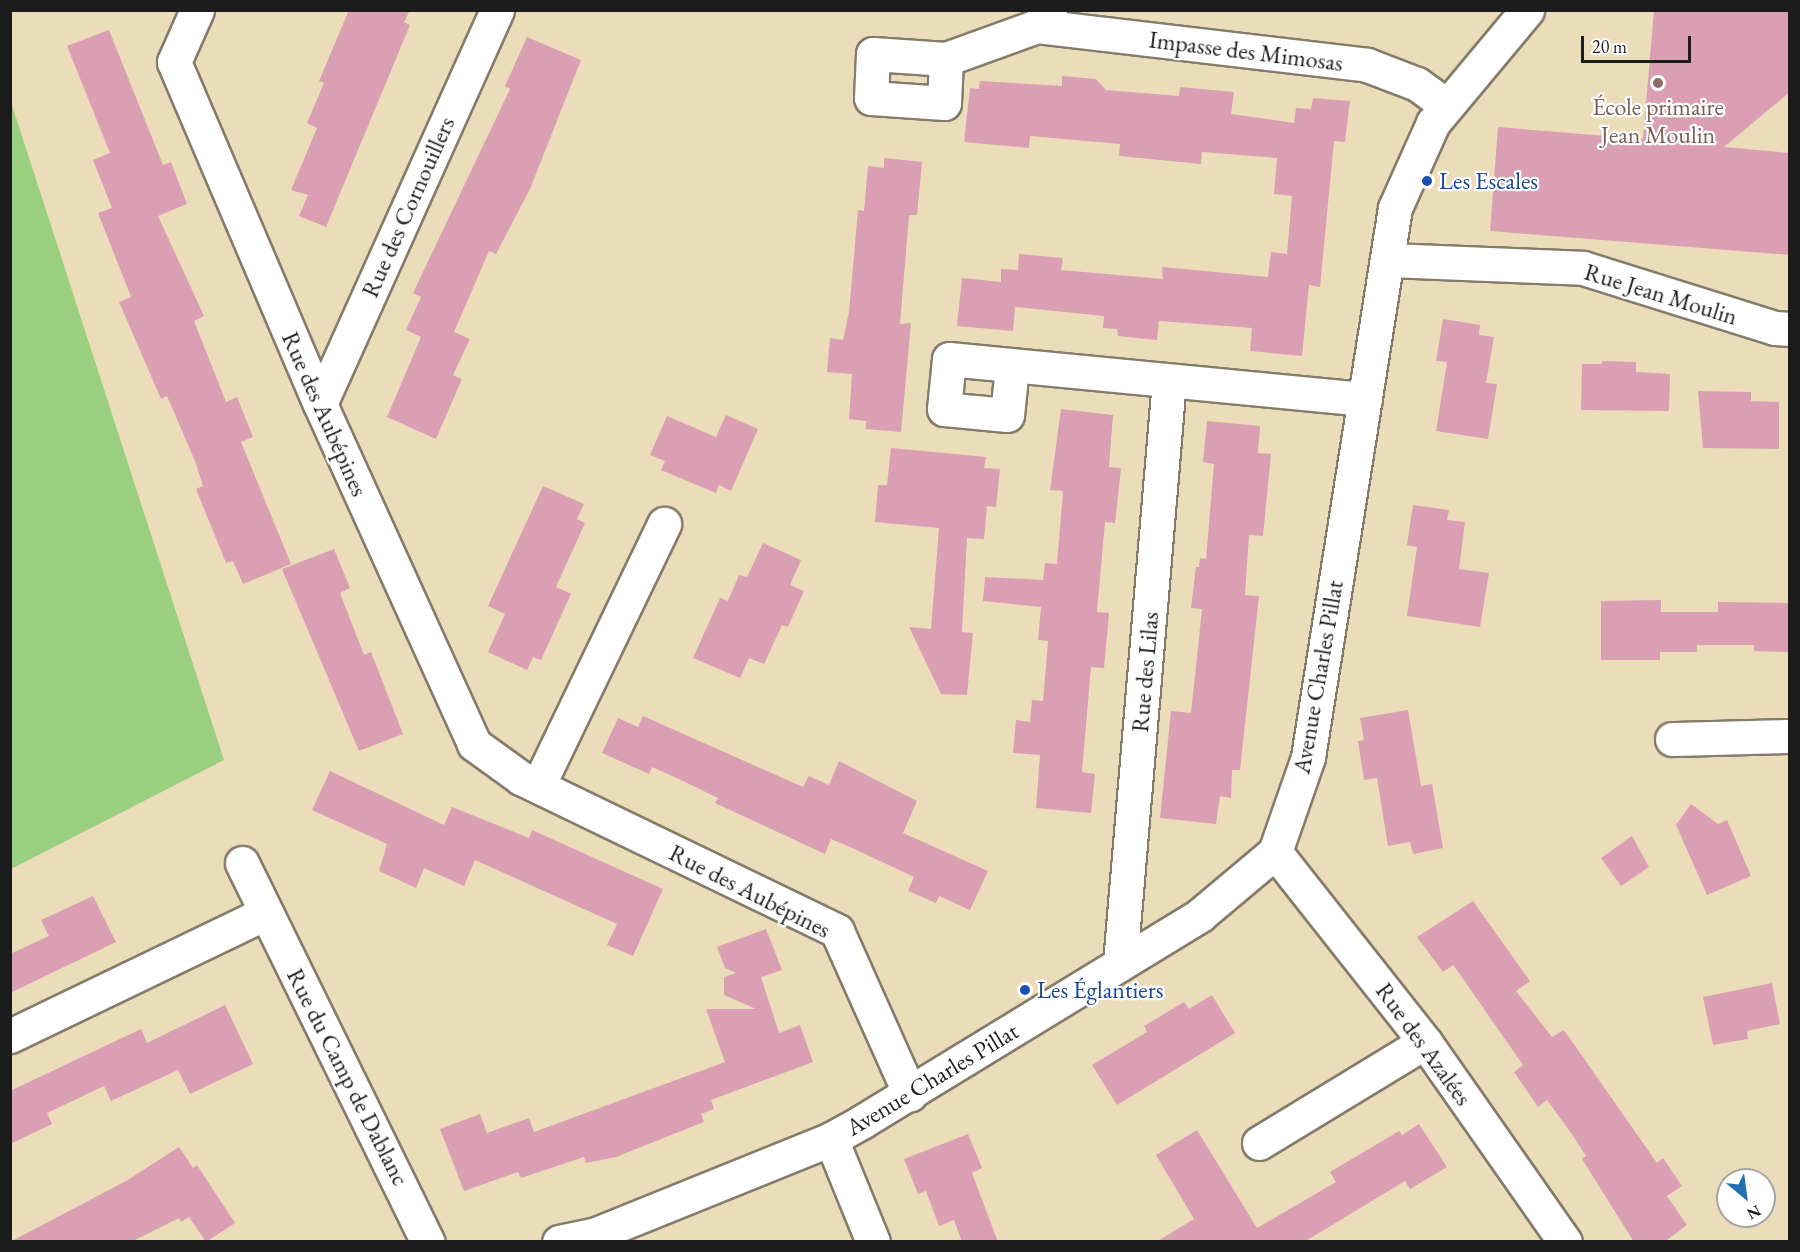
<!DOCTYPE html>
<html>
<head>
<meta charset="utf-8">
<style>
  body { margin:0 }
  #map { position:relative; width:1800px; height:1252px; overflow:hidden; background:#ecddba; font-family:"EB Garamond",serif }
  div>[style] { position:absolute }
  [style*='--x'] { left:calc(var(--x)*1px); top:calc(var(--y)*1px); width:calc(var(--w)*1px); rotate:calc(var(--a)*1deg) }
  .green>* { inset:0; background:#9acf80 }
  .building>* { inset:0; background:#da9fb3 }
  .roads { filter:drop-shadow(2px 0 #847c6b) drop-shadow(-2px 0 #847c6b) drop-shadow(0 2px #847c6b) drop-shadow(0 -2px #847c6b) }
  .minor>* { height:33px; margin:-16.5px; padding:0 16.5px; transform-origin:16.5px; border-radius:16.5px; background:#fff }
  .dots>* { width:16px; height:16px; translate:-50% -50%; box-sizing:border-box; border:3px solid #fff; border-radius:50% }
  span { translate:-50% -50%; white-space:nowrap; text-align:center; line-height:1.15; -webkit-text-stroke:4.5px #fff; paint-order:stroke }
  .street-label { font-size:24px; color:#1c1c1c }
  .education-label { font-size:24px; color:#785e54 }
  .transit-label { font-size:24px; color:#164399 }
  .left { translate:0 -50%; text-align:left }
  .frame { position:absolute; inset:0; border:12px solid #1c1c1c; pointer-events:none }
  .north { position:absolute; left:1716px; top:1168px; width:60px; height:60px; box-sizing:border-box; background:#fff; border:2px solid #a4a4a4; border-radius:50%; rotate:151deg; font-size:16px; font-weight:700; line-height:24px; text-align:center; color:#1c1c1c }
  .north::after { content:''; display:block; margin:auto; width:21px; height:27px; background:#1f6fb2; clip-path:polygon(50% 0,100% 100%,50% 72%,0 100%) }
  .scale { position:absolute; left:1581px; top:36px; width:110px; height:27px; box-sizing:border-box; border:3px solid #1c1c1c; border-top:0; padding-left:8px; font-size:18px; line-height:21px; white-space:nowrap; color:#1c1c1c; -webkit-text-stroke:4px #fff; paint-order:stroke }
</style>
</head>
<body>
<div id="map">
  <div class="green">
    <div style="clip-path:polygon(11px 102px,224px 760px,11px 869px,10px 869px)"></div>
  </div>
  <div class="building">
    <div style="clip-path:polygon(349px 10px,410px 10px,404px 22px,410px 25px,326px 227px,299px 216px,308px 195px,291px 190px,317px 128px,307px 123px,324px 83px,319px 81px)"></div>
    <div style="clip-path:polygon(1654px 10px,1790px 10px,1790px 92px,1724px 147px,1790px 153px,1790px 255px,1490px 231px,1498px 127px,1643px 139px)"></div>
    <div style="clip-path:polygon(109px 30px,163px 165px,171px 162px,187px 204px,158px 216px,204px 316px,194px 321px,226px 402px,237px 397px,253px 437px,241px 442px,291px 564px,243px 584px,233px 561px,226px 563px,196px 489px,203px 486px,195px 461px,167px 396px,161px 399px,119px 302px,131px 297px,98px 213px,112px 208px,93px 160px,110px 153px,67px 46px)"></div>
    <div style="clip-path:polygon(527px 37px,581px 60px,530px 189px,496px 254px,489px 251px,454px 332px,470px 339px,453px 375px,462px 379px,436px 439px,387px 417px,421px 337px,406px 330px,421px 297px,413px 293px,510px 89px,505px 86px)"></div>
    <div style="clip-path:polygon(1062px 76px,1096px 79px,1106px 90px,1179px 96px,1180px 87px,1234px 92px,1231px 114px,1294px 123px,1296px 108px,1311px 109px,1313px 98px,1350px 101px,1345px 142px,1334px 141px,1320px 287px,1309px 285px,1302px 356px,1250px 351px,1252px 328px,1159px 321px,1157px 340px,1118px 336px,1117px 329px,1103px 328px,1104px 316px,1015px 307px,1013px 331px,957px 326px,962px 278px,1001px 282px,1001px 269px,1018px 270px,1019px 254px,1063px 258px,1061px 270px,1163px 279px,1162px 267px,1268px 277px,1271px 252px,1287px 254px,1292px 196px,1274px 194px,1277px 158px,1202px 152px,1201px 164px,1119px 156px,1120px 144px,1030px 136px,1029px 148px,964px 142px,970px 88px,979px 89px,980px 81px,1062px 86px)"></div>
    <div style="clip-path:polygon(884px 158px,922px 162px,917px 215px,909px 215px,900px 324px,911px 323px,901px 432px,866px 429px,866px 421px,849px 419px,852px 374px,827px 372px,830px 338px,843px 340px,849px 312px,858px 210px,864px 211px,868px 166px,884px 168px)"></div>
    <div style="clip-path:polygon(1443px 319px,1480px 325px,1479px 335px,1494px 337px,1486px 383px,1497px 384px,1488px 439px,1436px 431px,1447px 362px,1436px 361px)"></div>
    <div style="clip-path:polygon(1602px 361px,1636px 362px,1636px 372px,1670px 374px,1669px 411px,1581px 410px,1582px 364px,1602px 364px)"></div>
    <div style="clip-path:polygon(1698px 391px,1751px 392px,1751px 401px,1779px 402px,1779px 449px,1703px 448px)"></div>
    <div style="clip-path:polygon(1061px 409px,1113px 415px,1109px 467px,1121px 468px,1115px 523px,1105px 522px,1097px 612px,1109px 613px,1104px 668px,1091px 667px,1082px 772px,1095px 774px,1091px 813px,1036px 808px,1040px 755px,1013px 753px,1016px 720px,1030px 722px,1032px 700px,1043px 701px,1048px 641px,1038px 640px,1041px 607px,983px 601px,985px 577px,1043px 580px,1045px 563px,1057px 564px,1063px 491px,1050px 490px)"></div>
    <div style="clip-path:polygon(726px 415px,758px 429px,731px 491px,719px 485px,716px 493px,661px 470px,665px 461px,650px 455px,667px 416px,716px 437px)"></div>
    <div style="clip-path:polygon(1207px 421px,1260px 426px,1258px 453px,1271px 454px,1263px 536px,1249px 535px,1245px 595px,1259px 596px,1240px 770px,1232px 770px,1231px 798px,1220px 796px,1216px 824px,1160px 818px,1171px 711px,1191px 713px,1202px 609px,1191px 608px,1196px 567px,1199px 567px,1200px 558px,1206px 559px,1214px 464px,1203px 462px)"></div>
    <div style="clip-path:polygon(891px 448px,986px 457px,984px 468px,1000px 469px,996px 507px,987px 506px,984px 539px,967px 538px,962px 632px,973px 633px,967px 695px,941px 694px,909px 627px,931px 629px,939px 528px,875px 522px,878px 485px,887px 485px)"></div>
    <div style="clip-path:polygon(543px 486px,584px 504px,577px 519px,585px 523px,556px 587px,571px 594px,541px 660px,533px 657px,527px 670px,488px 652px,505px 614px,488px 606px)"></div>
    <div style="clip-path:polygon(1413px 505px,1449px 510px,1447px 520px,1465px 522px,1459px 569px,1489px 573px,1480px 627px,1407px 616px,1417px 547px,1407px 545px)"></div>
    <div style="clip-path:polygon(763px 543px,801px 560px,790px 585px,804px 591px,788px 627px,782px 625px,764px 664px,749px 658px,740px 678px,693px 658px,720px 598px,728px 601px,739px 575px,747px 577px)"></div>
    <div style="clip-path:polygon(334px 549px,350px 588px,340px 593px,364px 655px,371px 652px,403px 734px,359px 751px,282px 569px)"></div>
    <div style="clip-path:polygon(1661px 600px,1661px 612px,1718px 612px,1718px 602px,1790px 603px,1790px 652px,1754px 651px,1754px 645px,1697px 645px,1697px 652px,1660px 652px,1660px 660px,1601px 660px,1601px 601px)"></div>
    <div style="clip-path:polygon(1408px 710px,1421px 786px,1432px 784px,1443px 848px,1413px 854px,1410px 842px,1388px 846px,1377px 778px,1364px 780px,1358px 741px,1364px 740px,1360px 718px)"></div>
    <div style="clip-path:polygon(643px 716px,803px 787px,809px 776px,829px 785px,839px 761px,917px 801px,903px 833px,988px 871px,970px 910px,939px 896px,936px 903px,908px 891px,914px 877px,850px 847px,831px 839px,825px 854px,715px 803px,718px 798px,681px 780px,652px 767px,649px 774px,602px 753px,618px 718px,638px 727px)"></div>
    <div style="clip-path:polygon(330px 771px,444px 825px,452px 807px,529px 838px,532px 830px,663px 889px,633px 956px,607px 945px,617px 924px,475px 860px,464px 886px,424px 868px,416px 888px,379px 871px,387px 844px,312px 810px)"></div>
    <div style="clip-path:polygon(1691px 804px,1718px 824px,1727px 820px,1751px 876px,1707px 895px,1676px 825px)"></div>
    <div style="clip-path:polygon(1632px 836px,1649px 867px,1621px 886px,1601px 858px)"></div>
    <div style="clip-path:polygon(93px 896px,116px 942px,10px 993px,10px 954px,49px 936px,41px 920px)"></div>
    <div style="clip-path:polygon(1473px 901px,1530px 981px,1516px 991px,1552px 1037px,1564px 1030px,1657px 1163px,1663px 1158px,1682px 1186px,1667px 1196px,1687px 1225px,1664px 1242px,1634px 1242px,1582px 1159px,1586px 1156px,1571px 1133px,1547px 1100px,1538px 1107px,1514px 1072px,1523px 1065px,1461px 976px,1453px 965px,1443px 972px,1417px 937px)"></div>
    <div style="clip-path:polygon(766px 929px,782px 970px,761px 977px,779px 1033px,800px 1025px,813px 1062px,711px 1100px,714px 1109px,701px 1114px,704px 1122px,616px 1157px,586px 1163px,584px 1157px,521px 1178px,518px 1172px,464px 1191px,440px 1129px,480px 1114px,487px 1133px,529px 1118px,534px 1132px,725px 1062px,706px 1009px,756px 1009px,724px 995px,724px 977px,736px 973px,725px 968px,717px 947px)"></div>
    <div style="clip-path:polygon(1772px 983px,1780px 1024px,1747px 1031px,1748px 1039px,1713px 1045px,1703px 997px)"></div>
    <div style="clip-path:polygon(1212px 995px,1235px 1033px,1117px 1105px,1092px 1065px,1147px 1032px,1144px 1026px,1184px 1002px,1189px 1009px)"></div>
    <div style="clip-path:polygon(225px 1005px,253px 1064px,190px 1094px,178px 1070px,111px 1101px,104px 1086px,47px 1113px,52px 1124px,10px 1144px,10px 1091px,141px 1029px,147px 1043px)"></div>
    <div style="clip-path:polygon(1419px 1124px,1447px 1167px,1410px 1189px,1405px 1181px,1304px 1242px,1156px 1242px,1194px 1219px,1156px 1155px,1197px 1130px,1257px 1228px,1336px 1182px,1330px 1172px,1399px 1131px,1402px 1135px)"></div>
    <div style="clip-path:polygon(968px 1134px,982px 1168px,972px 1173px,998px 1242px,962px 1242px,954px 1220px,939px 1226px,926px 1191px,918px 1194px,904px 1159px)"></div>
    <div style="clip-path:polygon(179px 1147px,193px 1168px,197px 1165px,235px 1223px,206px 1242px,189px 1217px,181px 1222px,179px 1218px,131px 1242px,10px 1242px,126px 1181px)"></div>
  </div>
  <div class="roads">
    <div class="minor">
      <div style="--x:197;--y:10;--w:57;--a:113.9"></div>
      <div style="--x:174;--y:62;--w:372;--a:66.9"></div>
      <div style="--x:320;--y:404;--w:373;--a:65.6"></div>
      <div style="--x:474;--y:744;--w:58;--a:35.9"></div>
      <div style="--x:521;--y:778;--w:351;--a:25.8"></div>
      <div style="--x:837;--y:931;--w:179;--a:65.9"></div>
      <div style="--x:1050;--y:10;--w:21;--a:129"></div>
      <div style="--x:1037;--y:26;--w:332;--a:6.7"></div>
      <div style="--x:1367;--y:65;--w:53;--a:20.8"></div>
      <div style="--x:1417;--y:84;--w:36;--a:36"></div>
      <div style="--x:946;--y:59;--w:44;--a:92.6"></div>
      <div style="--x:944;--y:103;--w:73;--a:-176.1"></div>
      <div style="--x:871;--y:98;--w:44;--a:-87.4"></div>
      <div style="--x:873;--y:54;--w:73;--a:3.9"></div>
      <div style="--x:946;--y:59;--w:97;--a:-19.9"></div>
      <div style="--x:1387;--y:260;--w:196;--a:2.3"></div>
      <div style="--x:1583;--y:268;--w:201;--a:17.4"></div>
      <div style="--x:1775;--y:328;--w:15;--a:4"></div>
      <div style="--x:1012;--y:366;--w:49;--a:95.8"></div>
      <div style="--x:1007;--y:415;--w:63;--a:-174.6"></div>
      <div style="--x:944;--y:409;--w:50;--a:-84.3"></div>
      <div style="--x:949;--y:359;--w:418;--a:5.5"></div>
      <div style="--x:320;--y:404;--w:432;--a:-65.8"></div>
      <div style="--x:1672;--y:739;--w:118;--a:-1.5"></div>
      <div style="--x:538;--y:786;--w:291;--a:-64.3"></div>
      <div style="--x:1275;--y:852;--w:242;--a:51.7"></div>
      <div style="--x:1425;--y:1042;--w:244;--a:55"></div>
      <div style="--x:242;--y:863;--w:422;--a:63.9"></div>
      <div style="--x:1120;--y:963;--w:584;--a:-85.19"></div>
      <div style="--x:10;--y:1036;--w:284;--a:-25.7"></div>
      <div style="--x:831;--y:1139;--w:111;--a:67.8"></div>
      <div style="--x:1259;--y:1143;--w:194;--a:-31.3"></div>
      <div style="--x:559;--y:1242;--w:38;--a:-12"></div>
      <div style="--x:596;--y:1234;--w:253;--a:-22"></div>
      <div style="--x:831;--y:1139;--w:37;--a:-29"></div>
      <div style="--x:863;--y:1121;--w:395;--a:-31.4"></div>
      <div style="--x:1200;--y:915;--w:98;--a:-40"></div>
      <div style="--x:1275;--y:852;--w:101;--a:-70.8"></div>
      <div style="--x:1308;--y:757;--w:556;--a:-81"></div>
      <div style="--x:1395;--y:208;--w:93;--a:-65.9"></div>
      <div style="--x:1433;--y:123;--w:147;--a:-50.2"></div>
    </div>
  </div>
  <div class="dots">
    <div style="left:1658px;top:83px;background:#8d6e63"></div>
    <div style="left:1427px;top:181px;background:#1a4fb4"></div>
    <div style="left:1025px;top:990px;background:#1a4fb4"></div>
  </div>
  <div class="street-label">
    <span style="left:1246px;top:51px;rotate:7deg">Impasse des Mimosas</span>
    <span style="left:408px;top:207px;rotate:-66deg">Rue des Cornouillers</span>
    <span style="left:1661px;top:294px;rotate:17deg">Rue Jean Moulin</span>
    <span style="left:325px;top:414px;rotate:66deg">Rue des Aubépines</span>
    <span style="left:1145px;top:672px;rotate:-85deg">Rue des Lilas</span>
    <span style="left:1318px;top:677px;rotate:-80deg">Avenue Charles Pillat</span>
    <span style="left:750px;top:891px;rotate:27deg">Rue des Aubépines</span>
    <span style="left:1424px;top:1044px;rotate:54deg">Rue des Azalées</span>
    <span style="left:348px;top:1077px;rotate:63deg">Rue du Camp de Dablanc</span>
    <span style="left:932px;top:1079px;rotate:-31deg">Avenue Charles Pillat</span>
  </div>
  <div class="education-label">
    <span style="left:1658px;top:121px">École primaire<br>Jean Moulin</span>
  </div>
  <div class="transit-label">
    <span class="left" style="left:1439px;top:181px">Les Escales</span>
    <span class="left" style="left:1037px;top:990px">Les Églantiers</span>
  </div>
  <div class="frame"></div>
  <div class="north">N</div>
  <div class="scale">20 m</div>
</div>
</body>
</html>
